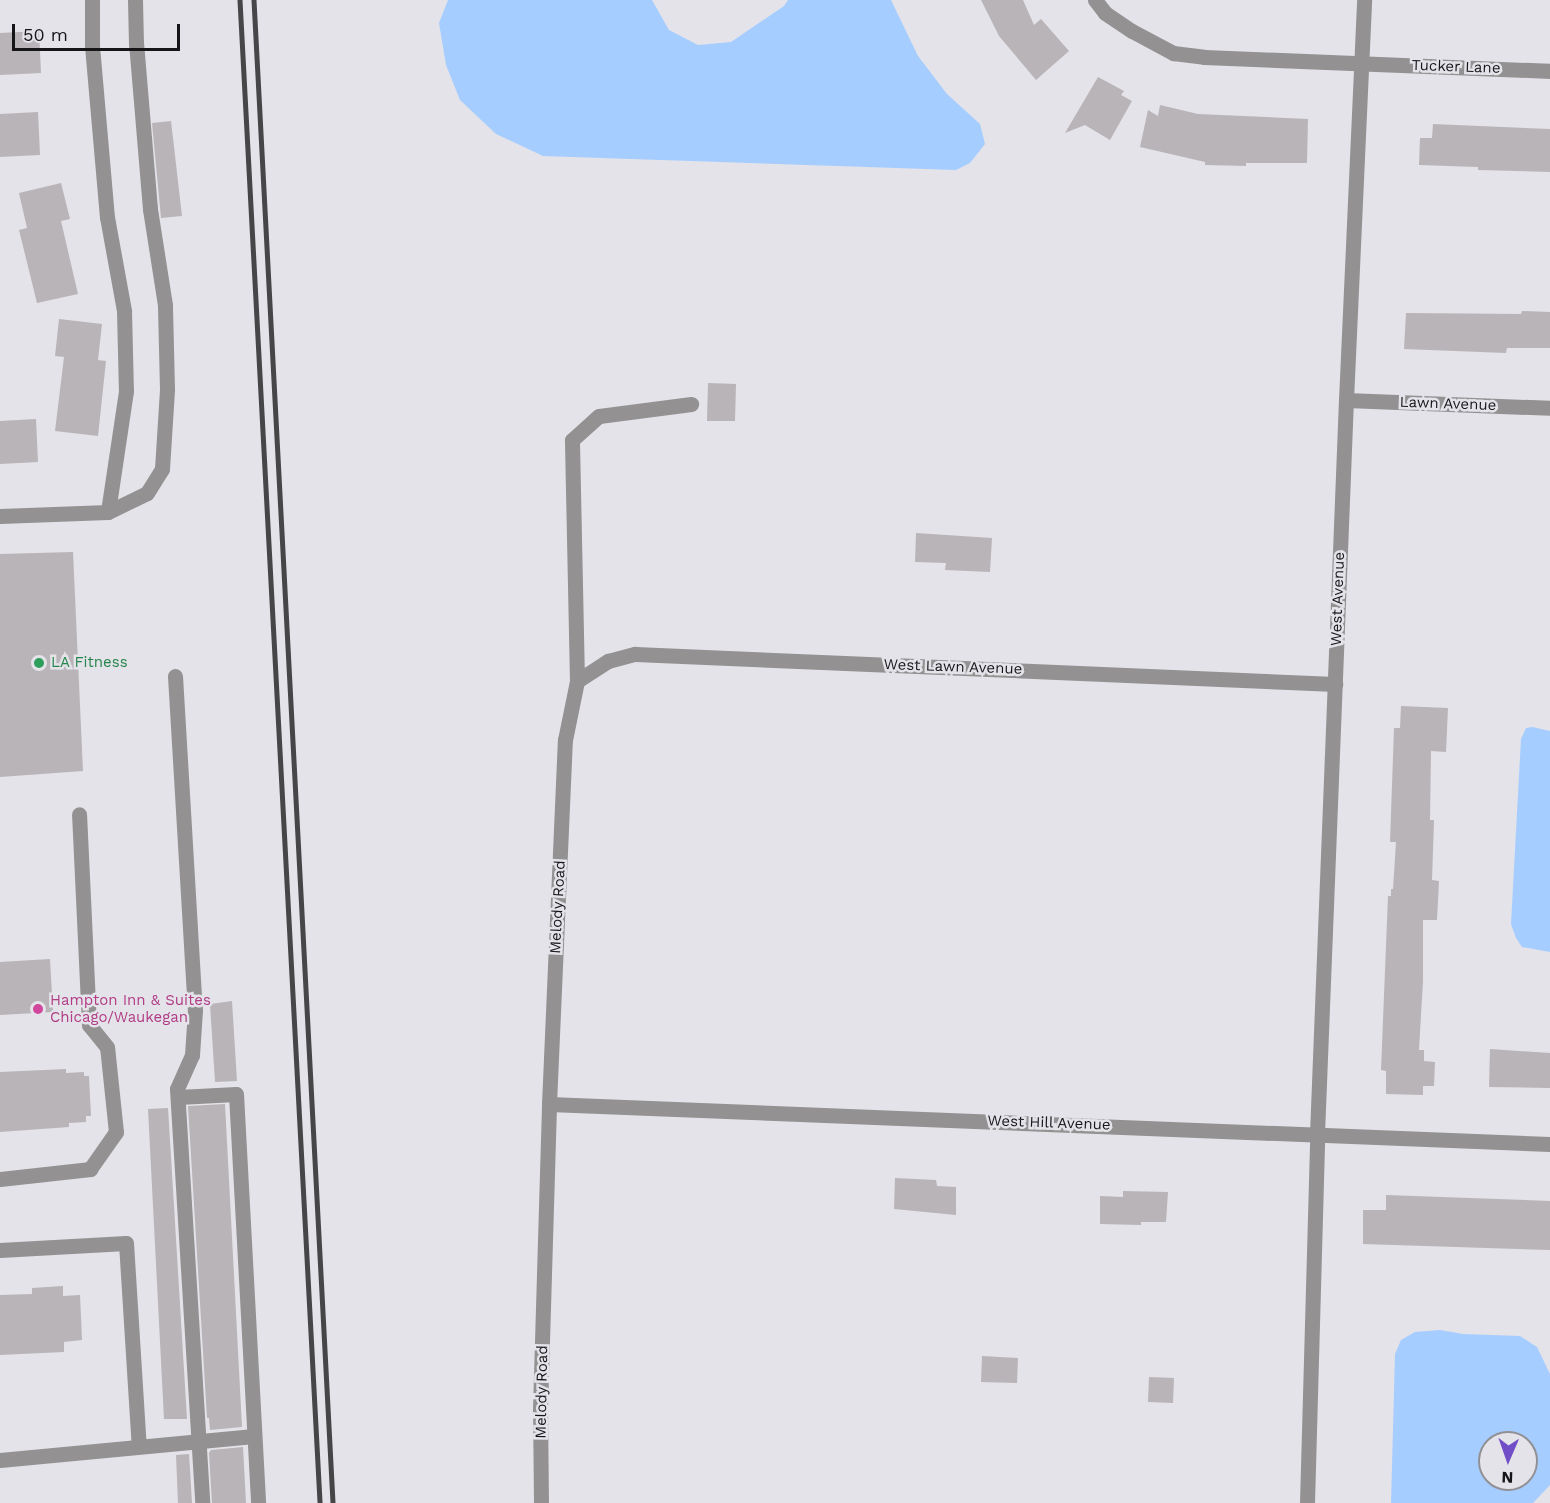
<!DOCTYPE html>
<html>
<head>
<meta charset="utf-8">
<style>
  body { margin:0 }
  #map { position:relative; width:1550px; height:1503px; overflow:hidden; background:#e3e3e9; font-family:"Work Sans",sans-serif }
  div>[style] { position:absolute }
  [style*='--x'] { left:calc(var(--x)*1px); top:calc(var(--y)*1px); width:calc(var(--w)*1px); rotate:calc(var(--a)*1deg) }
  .water>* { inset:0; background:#a6cdff }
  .building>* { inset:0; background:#b9b4b7 }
  .minor>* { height:15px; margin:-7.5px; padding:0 7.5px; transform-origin:7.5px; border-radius:7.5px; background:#939191 }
  .rail>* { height:4.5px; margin:-2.25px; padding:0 2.25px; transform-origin:2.25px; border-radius:2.25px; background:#464649 }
  .dots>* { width:16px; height:16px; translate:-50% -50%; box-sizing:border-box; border:3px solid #e3e3e9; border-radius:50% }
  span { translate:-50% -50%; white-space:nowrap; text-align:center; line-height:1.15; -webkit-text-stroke:5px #e3e3e9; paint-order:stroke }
  .street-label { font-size:15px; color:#161618 }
  .leisure-label { font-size:15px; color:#27864d }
  .left { translate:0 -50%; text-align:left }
  .hotel-label { font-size:15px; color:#b23c85 }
  .north { position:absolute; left:1478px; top:1431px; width:60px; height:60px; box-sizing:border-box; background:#e3e3e9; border:2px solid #919195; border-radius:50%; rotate:182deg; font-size:16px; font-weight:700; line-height:24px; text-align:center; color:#161618 }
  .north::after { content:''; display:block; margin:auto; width:21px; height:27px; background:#714ec7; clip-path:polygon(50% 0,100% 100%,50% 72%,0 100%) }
  .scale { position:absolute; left:12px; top:24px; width:168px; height:27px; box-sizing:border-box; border:3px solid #161618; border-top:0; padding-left:8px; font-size:18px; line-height:21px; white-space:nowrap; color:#161618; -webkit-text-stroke:4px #e3e3e9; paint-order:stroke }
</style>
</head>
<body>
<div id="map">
  <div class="water">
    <div style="clip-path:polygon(448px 0,652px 0,669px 30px,698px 45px,731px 42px,784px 6px,788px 0,891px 0,918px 56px,947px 94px,980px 124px,985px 144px,970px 163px,956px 170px,543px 156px,496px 134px,460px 100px,446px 65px,439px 23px)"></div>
    <div style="clip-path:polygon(1532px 727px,1550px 731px,1550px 952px,1522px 947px,1516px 938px,1511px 924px,1521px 739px,1526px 728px)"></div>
    <div style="clip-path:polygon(evenodd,1440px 1330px,1463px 1334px,1520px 1336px,1537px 1347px,1550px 1374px,1550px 1485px,1533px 1503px,1391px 1503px,1395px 1354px,1401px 1340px,1415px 1332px,1440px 1330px,1490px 1443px,1526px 1443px,1526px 1479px,1490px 1479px,1490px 1443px)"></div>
  </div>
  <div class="building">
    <div style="clip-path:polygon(981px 0,1023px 0,1034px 25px,1041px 19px,1069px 51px,1036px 80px,999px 36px)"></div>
    <div style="clip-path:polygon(39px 31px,41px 73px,0 75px,0 33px)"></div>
    <div style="clip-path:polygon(1098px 77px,1124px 91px,1121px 95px,1132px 101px,1110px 140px,1085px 125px,1065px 133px)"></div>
    <div style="clip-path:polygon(1160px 105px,1198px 114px,1308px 119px,1307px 163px,1246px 163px,1246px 166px,1205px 165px,1205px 162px,1140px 147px,1148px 110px,1158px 116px)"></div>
    <div style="clip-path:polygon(38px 112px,40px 155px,0 157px,0 114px)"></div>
    <div style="clip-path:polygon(171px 121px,182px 216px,161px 218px,152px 123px)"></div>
    <div style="clip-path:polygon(1433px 124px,1550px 129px,1550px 172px,1478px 170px,1478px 167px,1419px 165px,1420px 138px,1432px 138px)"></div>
    <div style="clip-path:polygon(61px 183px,70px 219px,61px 221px,78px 294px,37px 303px,19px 230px,27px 228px,19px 193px)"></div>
    <div style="clip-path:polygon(1522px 311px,1550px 312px,1550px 348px,1507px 348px,1506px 353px,1404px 349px,1406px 313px,1521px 314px)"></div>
    <div style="clip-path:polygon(59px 319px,102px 324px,98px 360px,106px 361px,98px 436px,55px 431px,64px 357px,55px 356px)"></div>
    <div style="clip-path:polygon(708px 383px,736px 384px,735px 421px,707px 421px)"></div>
    <div style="clip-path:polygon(36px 419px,38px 462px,0 464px,0 421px)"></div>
    <div style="clip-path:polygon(916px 533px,992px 538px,990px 572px,945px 570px,946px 563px,915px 562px)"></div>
    <div style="clip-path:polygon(73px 552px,83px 771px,0 777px,0 554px)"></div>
    <div style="clip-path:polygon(1401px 706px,1448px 708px,1446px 752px,1431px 751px,1430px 820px,1434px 820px,1432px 880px,1439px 881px,1437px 920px,1423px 920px,1423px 981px,1419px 1050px,1424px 1050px,1424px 1061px,1435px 1062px,1434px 1086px,1423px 1086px,1423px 1095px,1386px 1094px,1386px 1071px,1381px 1070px,1388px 896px,1391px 896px,1391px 889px,1393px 889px,1396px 842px,1390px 842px,1394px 728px,1400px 728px)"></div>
    <div style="clip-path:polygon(50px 959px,53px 1012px,0 1015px,0 962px)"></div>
    <div style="clip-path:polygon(232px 1001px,237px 1081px,215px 1082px,210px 1004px)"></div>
    <div style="clip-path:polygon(1490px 1049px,1550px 1053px,1550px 1088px,1489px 1087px)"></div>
    <div style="clip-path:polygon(66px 1069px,66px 1073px,84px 1072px,84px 1076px,89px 1076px,91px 1116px,86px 1116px,86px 1122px,69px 1123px,69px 1127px,0 1132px,0 1072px)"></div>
    <div style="clip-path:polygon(225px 1104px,242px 1427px,210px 1430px,209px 1418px,207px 1418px,188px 1106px)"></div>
    <div style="clip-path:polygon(168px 1108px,187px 1419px,164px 1419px,148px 1109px)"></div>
    <div style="clip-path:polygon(895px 1178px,936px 1180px,937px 1186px,956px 1187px,956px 1215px,894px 1209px)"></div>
    <div style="clip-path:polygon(1123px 1191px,1168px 1192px,1166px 1222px,1141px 1222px,1141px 1225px,1100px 1224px,1100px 1196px,1123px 1197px)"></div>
    <div style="clip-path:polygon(1386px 1195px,1550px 1201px,1550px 1250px,1363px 1244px,1363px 1210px,1386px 1210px)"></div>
    <div style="clip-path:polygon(63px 1286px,63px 1296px,80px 1295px,82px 1340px,64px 1342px,64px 1352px,0 1355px,0 1295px,32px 1294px,32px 1288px)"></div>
    <div style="clip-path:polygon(982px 1356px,1018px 1358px,1017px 1383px,981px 1382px)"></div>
    <div style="clip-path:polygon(1149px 1377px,1174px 1378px,1173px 1403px,1148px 1402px)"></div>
    <div style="clip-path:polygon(243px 1447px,246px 1503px,212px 1503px,209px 1453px,211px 1450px)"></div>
    <div style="clip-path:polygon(189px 1454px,192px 1503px,178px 1503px,176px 1455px)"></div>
  </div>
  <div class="minor">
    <div style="--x:92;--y:0;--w:46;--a:90"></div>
    <div style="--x:92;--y:46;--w:172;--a:85"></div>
    <div style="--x:107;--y:217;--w:96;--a:79.7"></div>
    <div style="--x:124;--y:311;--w:80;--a:88.6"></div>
    <div style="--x:126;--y:391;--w:122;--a:98.5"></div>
    <div style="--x:1095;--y:0;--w:16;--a:52"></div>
    <div style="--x:1105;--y:13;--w:32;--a:34"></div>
    <div style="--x:1132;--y:31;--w:47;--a:28.2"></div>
    <div style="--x:1173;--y:53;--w:31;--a:7"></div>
    <div style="--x:1204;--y:57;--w:346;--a:2.3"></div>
    <div style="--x:1346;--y:400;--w:204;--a:2.2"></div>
    <div style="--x:0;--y:516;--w:108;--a:-2.1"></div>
    <div style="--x:108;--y:512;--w:43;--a:-26"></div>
    <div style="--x:147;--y:493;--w:28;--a:-58"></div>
    <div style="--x:162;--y:469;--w:80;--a:-86.4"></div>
    <div style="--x:167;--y:389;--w:84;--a:-91.4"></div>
    <div style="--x:165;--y:305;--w:97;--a:-98.9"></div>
    <div style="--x:150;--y:209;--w:166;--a:-94.8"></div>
    <div style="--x:136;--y:44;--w:44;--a:-91.3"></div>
    <div style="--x:175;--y:676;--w:335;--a:86.6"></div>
    <div style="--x:195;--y:1010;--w:45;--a:93.8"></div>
    <div style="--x:192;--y:1055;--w:37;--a:114"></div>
    <div style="--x:177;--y:1089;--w:415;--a:86.5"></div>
    <div style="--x:577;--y:681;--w:37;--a:-33"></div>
    <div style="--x:608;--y:661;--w:28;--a:-15"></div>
    <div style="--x:635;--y:654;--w:701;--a:2.45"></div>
    <div style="--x:178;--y:1097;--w:58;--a:-3"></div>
    <div style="--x:236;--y:1094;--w:410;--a:86.9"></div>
    <div style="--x:549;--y:1104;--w:1002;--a:2.29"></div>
    <div style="--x:0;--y:1179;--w:91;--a:-6.3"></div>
    <div style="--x:90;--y:1169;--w:45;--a:-54.9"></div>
    <div style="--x:116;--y:1132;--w:85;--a:-96"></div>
    <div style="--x:107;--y:1047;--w:28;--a:-129"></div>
    <div style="--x:89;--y:1025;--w:211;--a:-92.7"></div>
    <div style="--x:0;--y:1250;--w:126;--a:-3.2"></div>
    <div style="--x:126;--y:1243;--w:204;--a:86.4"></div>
    <div style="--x:0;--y:1460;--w:255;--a:-5.4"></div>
    <div style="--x:541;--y:1503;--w:94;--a:-90.6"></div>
    <div style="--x:540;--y:1409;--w:305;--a:-88.3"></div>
    <div style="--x:549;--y:1104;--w:364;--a:-87.5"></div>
    <div style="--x:565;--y:740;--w:60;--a:-78.5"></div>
    <div style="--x:577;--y:681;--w:241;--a:-91.2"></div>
    <div style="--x:572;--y:440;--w:36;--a:-42"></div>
    <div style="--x:599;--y:416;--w:93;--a:-7.4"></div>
    <div style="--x:1307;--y:1503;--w:369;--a:-88.4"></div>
    <div style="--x:1317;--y:1134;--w:735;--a:-87.74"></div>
    <div style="--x:1346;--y:400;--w:400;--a:-87.4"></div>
  </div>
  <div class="rail">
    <div style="--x:240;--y:0;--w:1505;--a:86.95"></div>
    <div style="--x:254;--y:0;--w:1505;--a:86.99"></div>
  </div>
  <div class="dots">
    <div style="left:39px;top:663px;background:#2e9e5b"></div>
    <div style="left:38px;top:1009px;background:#d1479c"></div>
  </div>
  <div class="street-label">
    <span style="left:1456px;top:67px;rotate:2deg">Tucker Lane</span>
    <span style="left:1448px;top:404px;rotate:2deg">Lawn Avenue</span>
    <span style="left:1338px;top:599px;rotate:-88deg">West Avenue</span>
    <span style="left:953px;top:667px;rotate:2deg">West Lawn Avenue</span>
    <span style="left:558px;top:907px;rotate:-87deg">Melody Road</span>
    <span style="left:1049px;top:1123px;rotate:2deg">West Hill Avenue</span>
    <span style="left:542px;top:1392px;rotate:-89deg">Melody Road</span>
  </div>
  <div class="leisure-label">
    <span class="left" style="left:51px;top:663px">LA Fitness</span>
  </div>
  <div class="hotel-label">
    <span class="left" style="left:50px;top:1009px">Hampton Inn &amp; Suites<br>Chicago/Waukegan</span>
  </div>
  <div class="north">N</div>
  <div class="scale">50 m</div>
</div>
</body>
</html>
